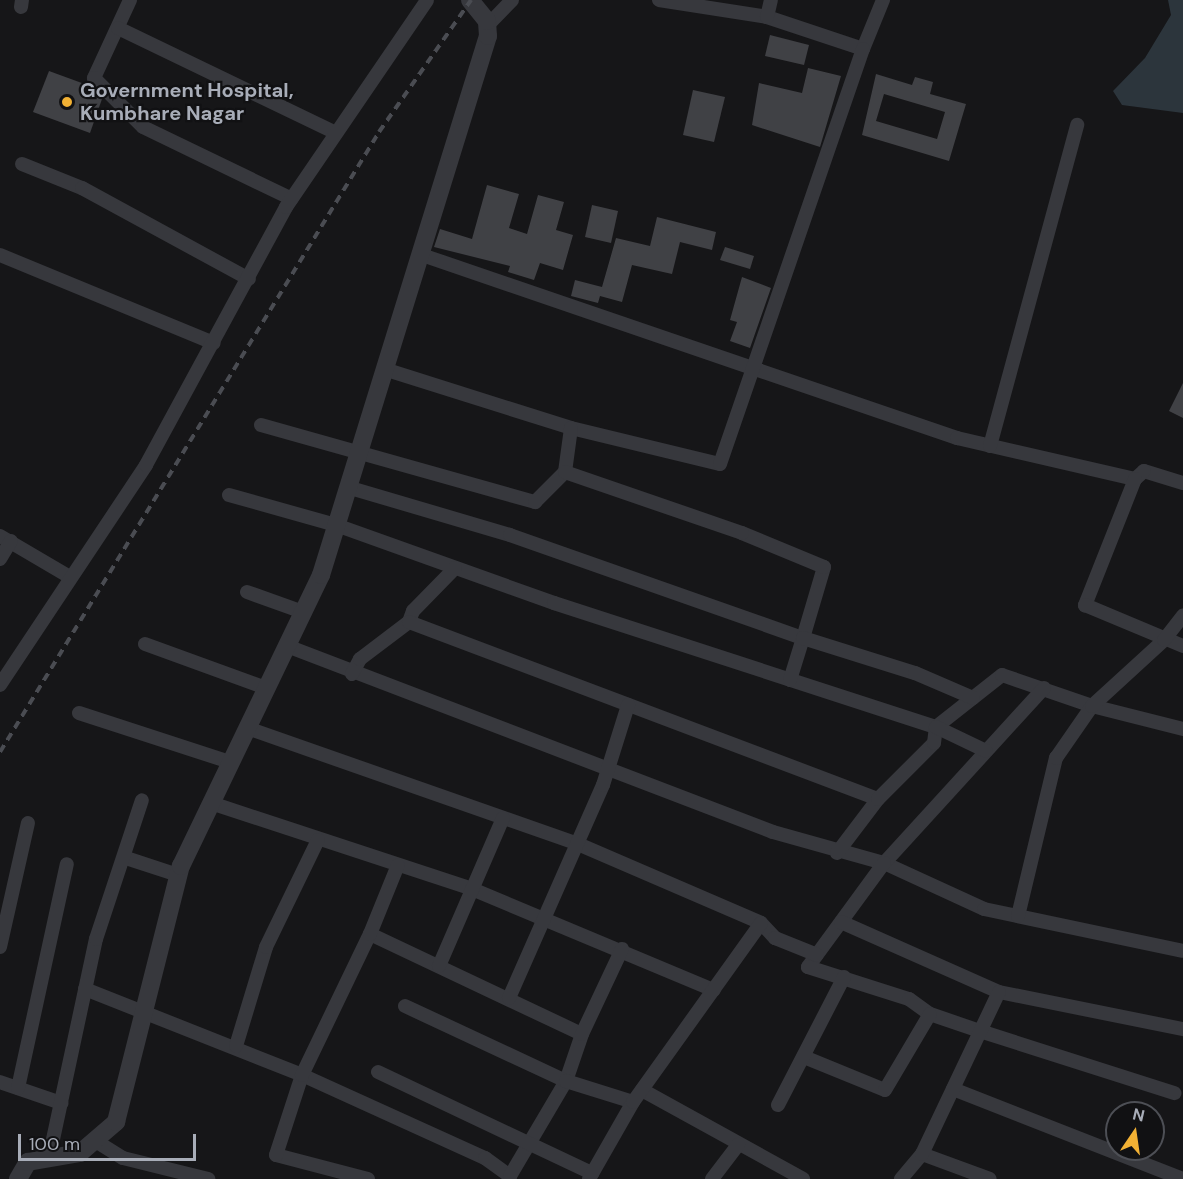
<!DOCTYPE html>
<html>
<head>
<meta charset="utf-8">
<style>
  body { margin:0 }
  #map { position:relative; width:1183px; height:1179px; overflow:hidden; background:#161618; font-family:"DM Sans",sans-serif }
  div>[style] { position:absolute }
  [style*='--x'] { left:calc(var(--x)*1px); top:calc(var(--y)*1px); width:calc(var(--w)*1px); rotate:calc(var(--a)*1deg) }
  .water>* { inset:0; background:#2c353c }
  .building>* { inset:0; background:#404145 }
  .minor>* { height:14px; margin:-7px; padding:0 7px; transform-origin:7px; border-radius:7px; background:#37383d }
  .tertiary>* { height:18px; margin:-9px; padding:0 9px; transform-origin:9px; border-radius:9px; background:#37383d }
  .rail>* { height:4px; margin-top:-2px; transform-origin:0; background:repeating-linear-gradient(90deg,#4a4c52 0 8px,transparent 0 14px) }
  .dots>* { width:16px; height:16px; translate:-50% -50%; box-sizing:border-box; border:3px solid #111113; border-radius:50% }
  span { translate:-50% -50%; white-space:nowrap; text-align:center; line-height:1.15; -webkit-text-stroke:4.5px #111113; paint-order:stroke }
  .poi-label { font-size:20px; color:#a8adb8; font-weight:700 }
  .left { translate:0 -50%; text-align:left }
  .north { position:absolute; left:1105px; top:1101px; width:60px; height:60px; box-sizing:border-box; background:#111113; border:2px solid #4d4f55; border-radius:50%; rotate:13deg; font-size:16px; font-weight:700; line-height:24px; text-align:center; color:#a8adb8 }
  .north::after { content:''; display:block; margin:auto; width:21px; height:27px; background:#f2b134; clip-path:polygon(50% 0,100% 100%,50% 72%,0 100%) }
  .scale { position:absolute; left:18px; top:1134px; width:178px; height:27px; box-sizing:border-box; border:3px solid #a8adb8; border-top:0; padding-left:8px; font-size:18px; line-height:21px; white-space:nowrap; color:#a8adb8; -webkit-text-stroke:4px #111113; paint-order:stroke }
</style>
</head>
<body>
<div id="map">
  <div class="water">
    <div style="clip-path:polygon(1168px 0,1183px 0,1183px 113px,1122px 105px,1113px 91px,1145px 58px,1171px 15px)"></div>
  </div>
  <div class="building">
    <div style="clip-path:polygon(770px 35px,809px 45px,804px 65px,765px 56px)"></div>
    <div style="clip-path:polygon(808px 68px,841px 76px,820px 147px,752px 125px,759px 83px,802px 93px)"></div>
    <div style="clip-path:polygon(49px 71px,90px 86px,102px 99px,90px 133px,33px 112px)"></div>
    <div style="clip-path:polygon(evenodd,876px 74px,912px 85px,915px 77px,933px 82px,930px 94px,966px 104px,949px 161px,862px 135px,876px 74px,884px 94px,945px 112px,937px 139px,876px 121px,884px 94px)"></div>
    <div style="clip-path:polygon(693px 90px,725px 97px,714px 142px,683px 135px)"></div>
    <div style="clip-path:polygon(487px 185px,519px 194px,509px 228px,527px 234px,538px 195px,564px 202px,556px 230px,573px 235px,563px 270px,540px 263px,534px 280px,508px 272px,510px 266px,434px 247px,440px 229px,472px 239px)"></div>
    <div style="clip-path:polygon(592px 205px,618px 211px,611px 243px,585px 237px)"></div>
    <div style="clip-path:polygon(657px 217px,716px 232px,712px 250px,680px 242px,672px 274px,632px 265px,622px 302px,600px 296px,598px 303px,571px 296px,575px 280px,602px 287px,616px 238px,650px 246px)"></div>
    <div style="clip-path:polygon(725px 247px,754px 256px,750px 269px,720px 260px)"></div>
    <div style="clip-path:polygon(742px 277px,771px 288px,750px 348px,730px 341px,737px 322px,730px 320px)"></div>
    <div style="clip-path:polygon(1183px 383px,1183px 418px,1169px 411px)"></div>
  </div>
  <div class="minor">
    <div style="--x:130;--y:0;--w:86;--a:114.8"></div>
    <div style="--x:94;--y:78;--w:69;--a:45"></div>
    <div style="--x:143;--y:127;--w:165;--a:25.8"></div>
    <div style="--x:659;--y:0;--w:109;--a:8.9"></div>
    <div style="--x:767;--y:17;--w:101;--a:18.4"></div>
    <div style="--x:863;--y:49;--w:53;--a:-67.8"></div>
    <div style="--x:21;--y:7;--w:7;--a:-82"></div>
    <div style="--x:767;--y:17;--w:17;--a:-77"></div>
    <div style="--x:487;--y:26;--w:36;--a:-46"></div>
    <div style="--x:118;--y:28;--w:242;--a:25.7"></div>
    <div style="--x:22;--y:164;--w:65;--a:21.8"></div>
    <div style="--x:82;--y:188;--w:190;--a:28.6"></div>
    <div style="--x:419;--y:254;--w:569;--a:18.88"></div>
    <div style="--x:957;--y:438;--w:183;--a:13"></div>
    <div style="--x:0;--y:255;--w:231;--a:22.4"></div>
    <div style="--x:384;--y:369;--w:196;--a:17.5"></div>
    <div style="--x:571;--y:428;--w:153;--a:13.6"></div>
    <div style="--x:720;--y:464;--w:439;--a:-71"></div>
    <div style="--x:261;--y:425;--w:285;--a:15.7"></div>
    <div style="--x:535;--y:502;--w:42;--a:-45"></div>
    <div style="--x:990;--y:446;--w:333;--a:-74.8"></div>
    <div style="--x:565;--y:472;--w:44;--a:-82.2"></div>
    <div style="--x:1183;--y:483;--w:41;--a:-162.9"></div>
    <div style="--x:1144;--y:471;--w:12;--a:138"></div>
    <div style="--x:1135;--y:479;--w:136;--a:111.6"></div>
    <div style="--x:1085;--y:605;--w:106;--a:22.7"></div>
    <div style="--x:347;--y:487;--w:170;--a:16.4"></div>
    <div style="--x:510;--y:535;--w:311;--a:19.4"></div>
    <div style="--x:803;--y:638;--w:74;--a:-73.5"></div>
    <div style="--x:824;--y:567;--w:89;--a:-157.5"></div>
    <div style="--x:742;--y:533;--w:187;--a:-161"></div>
    <div style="--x:229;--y:495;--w:111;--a:15.7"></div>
    <div style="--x:336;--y:525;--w:232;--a:19.7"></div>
    <div style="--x:554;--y:603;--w:402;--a:18"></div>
    <div style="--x:936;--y:727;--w:84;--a:-38.2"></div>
    <div style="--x:1002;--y:675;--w:95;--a:19"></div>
    <div style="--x:1092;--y:706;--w:94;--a:14.2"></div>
    <div style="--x:0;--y:536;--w:81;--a:30.4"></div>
    <div style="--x:0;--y:559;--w:21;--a:-59"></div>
    <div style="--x:247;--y:592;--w:59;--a:19.7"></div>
    <div style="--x:409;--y:622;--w:12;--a:-70"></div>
    <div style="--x:413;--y:611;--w:60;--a:-45.7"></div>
    <div style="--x:145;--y:644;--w:129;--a:20"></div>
    <div style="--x:287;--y:646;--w:520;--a:20.94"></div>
    <div style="--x:773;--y:832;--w:115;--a:15.6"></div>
    <div style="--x:884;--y:863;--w:110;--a:24.7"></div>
    <div style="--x:984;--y:909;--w:203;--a:11.9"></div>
    <div style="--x:352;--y:674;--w:17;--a:-62"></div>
    <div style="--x:360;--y:659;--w:61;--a:-37.1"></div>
    <div style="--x:409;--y:622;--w:501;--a:20.68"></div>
    <div style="--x:790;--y:680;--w:44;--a:-72.8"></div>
    <div style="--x:803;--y:638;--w:117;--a:17.4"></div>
    <div style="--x:915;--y:673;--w:63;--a:23.3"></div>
    <div style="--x:0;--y:685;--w:264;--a:-56.4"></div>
    <div style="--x:146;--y:465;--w:294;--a:-61.5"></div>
    <div style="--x:286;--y:207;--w:250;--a:-55.7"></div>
    <div style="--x:1044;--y:688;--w:237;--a:132.4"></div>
    <div style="--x:884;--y:863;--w:129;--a:126.2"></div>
    <div style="--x:808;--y:967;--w:106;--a:17.6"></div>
    <div style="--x:909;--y:999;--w:26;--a:36"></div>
    <div style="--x:930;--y:1014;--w:56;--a:18.8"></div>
    <div style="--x:983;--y:1032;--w:201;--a:17.7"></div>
    <div style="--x:79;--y:713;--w:159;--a:18"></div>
    <div style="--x:247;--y:728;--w:351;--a:19.3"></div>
    <div style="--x:578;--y:844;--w:199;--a:23.3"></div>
    <div style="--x:761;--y:923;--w:21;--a:47"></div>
    <div style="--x:775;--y:938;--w:45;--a:22"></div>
    <div style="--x:211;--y:803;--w:275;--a:18.2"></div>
    <div style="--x:472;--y:889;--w:262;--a:22.7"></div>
    <div style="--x:837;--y:853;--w:68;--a:-52.8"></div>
    <div style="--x:878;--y:799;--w:79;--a:-45"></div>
    <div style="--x:934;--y:743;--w:16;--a:-83"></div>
    <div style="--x:936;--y:727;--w:55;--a:25.6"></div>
    <div style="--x:126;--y:858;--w:55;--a:18.1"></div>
    <div style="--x:1018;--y:916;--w:163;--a:-76.5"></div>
    <div style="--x:1056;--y:758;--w:63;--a:-55.3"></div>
    <div style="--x:1092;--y:706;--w:98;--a:-42.5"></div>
    <div style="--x:1164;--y:640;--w:31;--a:-52"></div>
    <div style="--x:841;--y:922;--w:173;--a:23.9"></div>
    <div style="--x:999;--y:992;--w:188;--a:11.4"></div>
    <div style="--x:370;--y:934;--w:234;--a:25.3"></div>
    <div style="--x:0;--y:947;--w:127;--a:-77.3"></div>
    <div style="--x:439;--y:966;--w:161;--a:-66.6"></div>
    <div style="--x:85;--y:989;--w:233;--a:21.6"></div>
    <div style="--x:302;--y:1075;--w:201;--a:24.4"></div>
    <div style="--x:485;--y:1158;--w:31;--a:36"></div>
    <div style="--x:510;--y:1176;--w:110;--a:-59.5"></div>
    <div style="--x:566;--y:1081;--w:50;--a:-71.2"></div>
    <div style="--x:582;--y:1034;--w:94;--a:-64.8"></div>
    <div style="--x:509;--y:998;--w:233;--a:-66.2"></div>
    <div style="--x:603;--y:785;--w:84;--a:-72.6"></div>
    <div style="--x:405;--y:1006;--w:178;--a:25"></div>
    <div style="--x:566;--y:1081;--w:70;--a:17.4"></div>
    <div style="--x:236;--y:1046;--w:103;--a:-73.1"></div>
    <div style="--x:266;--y:947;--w:119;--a:-64.1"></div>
    <div style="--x:804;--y:1057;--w:87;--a:22.2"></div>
    <div style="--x:885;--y:1090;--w:88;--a:-59.4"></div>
    <div style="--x:378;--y:1072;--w:237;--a:25.3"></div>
    <div style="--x:0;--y:1082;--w:65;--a:19"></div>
    <div style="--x:18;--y:1088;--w:229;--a:-77.7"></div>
    <div style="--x:953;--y:1089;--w:247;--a:21.4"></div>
    <div style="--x:642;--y:1090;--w:184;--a:28.9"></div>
    <div style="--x:778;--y:1105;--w:144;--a:-62.7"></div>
    <div style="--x:94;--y:1140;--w:34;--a:32"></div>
    <div style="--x:123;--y:1158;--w:88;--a:13.9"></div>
    <div style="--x:922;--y:1154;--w:72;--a:20.2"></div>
    <div style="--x:49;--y:1158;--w:224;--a:-77.9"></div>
    <div style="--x:96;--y:939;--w:146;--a:-71.7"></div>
    <div style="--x:368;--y:1179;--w:95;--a:-165.4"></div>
    <div style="--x:276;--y:1155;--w:84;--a:-72"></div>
    <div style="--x:302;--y:1075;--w:157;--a:-64.3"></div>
    <div style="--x:370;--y:934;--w:74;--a:-67.9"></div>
    <div style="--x:589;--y:1179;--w:89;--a:-60.3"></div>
    <div style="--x:633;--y:1102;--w:220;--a:-54.4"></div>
    <div style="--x:712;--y:1179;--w:43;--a:-52.6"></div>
    <div style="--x:901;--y:1179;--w:33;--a:-50"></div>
    <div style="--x:922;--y:1154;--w:179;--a:-64.6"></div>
  </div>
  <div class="tertiary">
    <div style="--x:18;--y:1179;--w:20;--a:-60"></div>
    <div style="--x:28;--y:1162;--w:53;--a:-9.8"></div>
    <div style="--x:80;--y:1153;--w:48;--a:-40.7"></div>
    <div style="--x:116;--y:1122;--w:264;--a:-75.8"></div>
    <div style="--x:181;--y:866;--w:323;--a:-64.3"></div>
    <div style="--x:321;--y:575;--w:564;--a:-72.79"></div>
    <div style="--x:488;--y:36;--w:15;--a:-94"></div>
    <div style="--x:487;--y:21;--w:27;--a:-129"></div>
  </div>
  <div class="rail">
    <div style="--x:0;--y:752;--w:727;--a:-58.56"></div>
    <div style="--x:379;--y:132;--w:161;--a:-55.1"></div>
  </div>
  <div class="dots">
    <div style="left:67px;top:102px;background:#f2b134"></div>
  </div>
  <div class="poi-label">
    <span class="left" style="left:80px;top:102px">Government Hospital,<br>Kumbhare Nagar</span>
  </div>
  <div class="north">N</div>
  <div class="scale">100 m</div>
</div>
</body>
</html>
